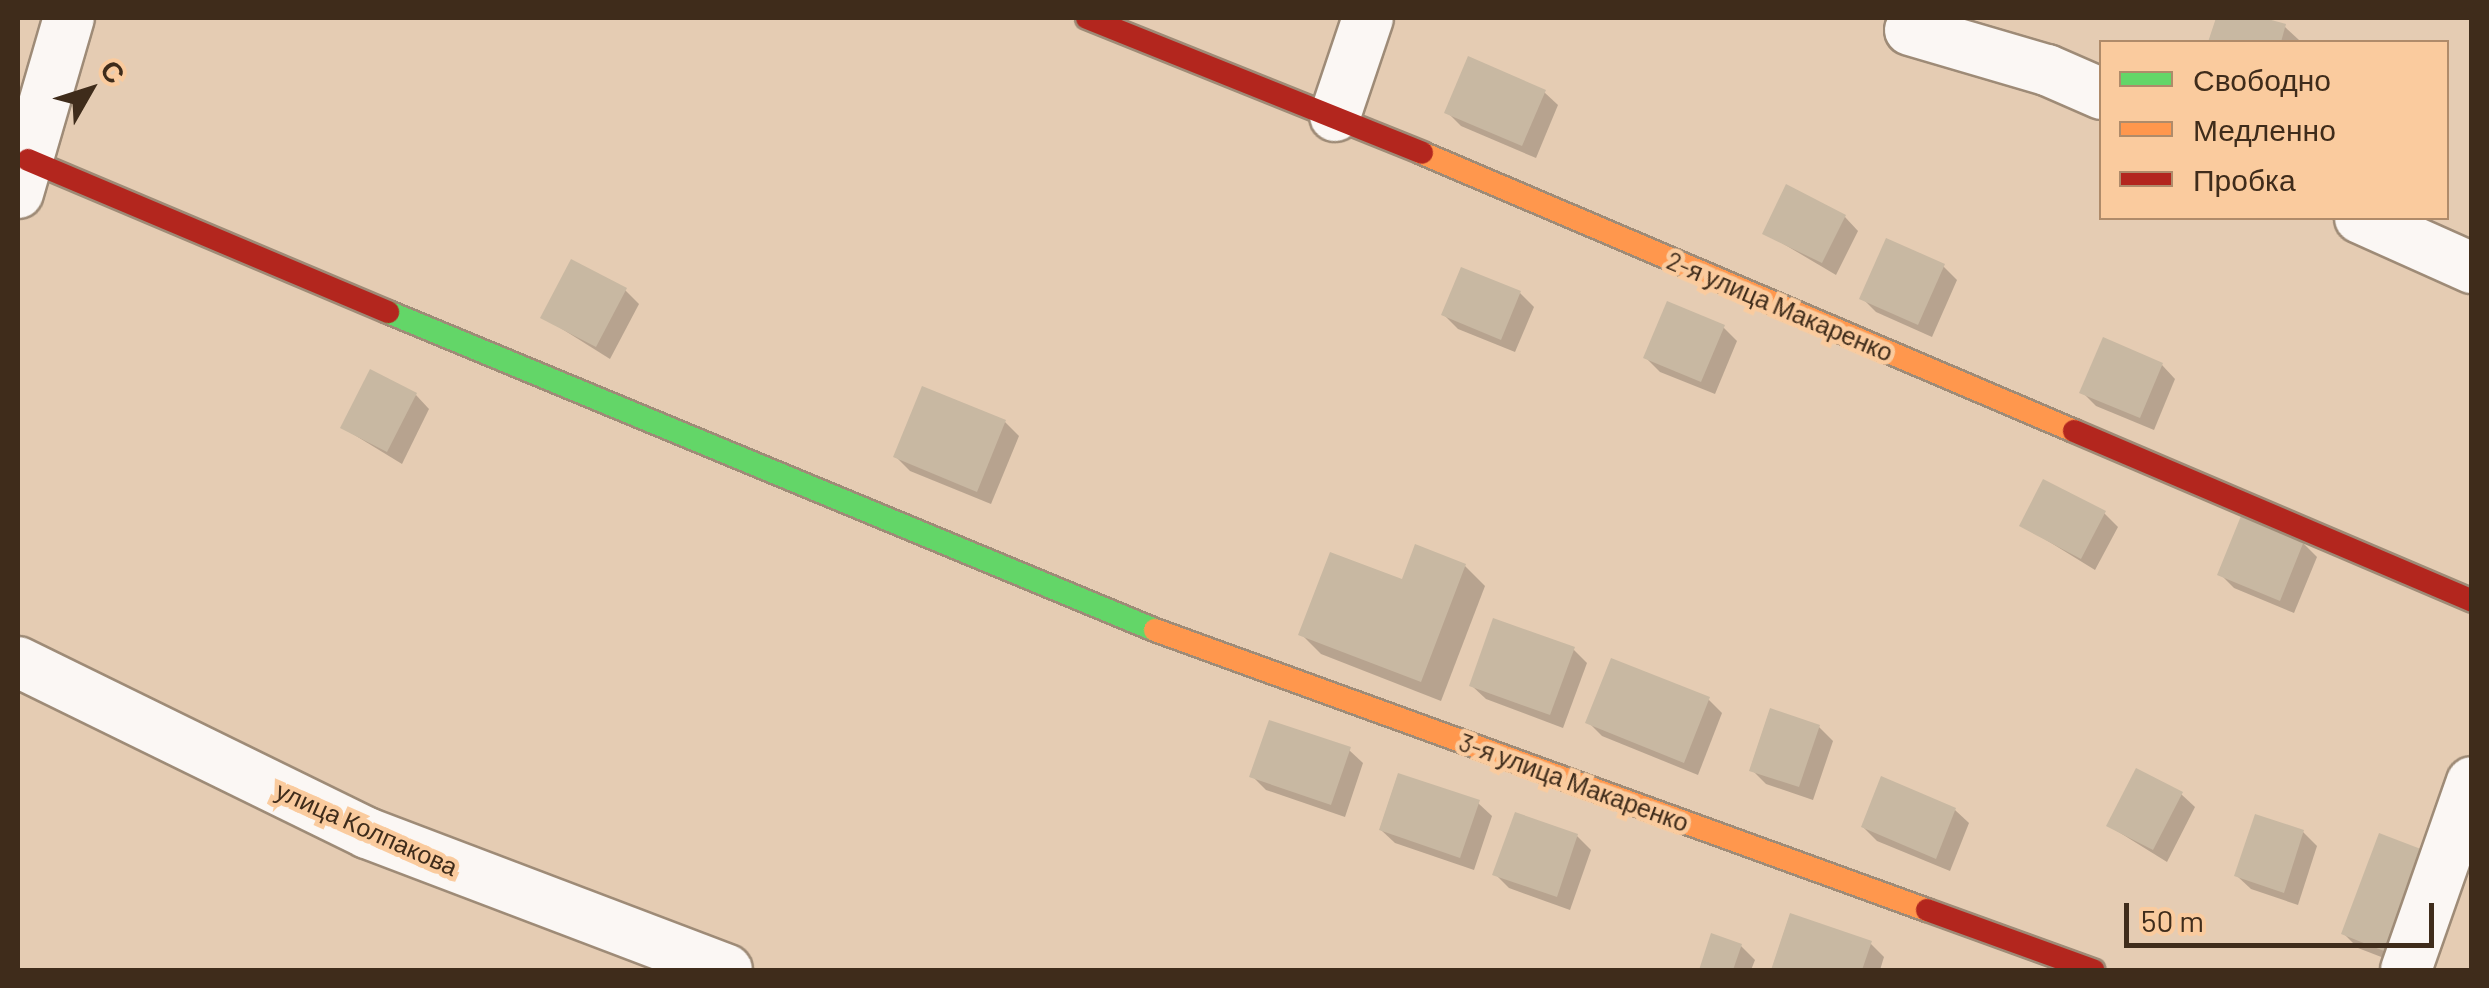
<!DOCTYPE html>
<html>
<head>
<meta charset="utf-8">
<style>
  body { margin:0 }
  #map { position:relative; width:2489px; height:988px; overflow:hidden; background:#e5ccb3; font-family:Barlow,sans-serif }
  div>[style] { position:absolute }
  [style*='--x'] { left:calc(var(--x)*1px); top:calc(var(--y)*1px); width:calc(var(--w)*1px); rotate:calc(var(--a)*1deg) }
  .shadow>* { inset:0; background:#0003 }
  .building>* { inset:0; background:#c8b8a2 }
  .roads { filter:drop-shadow(2px 0 #9e8b77) drop-shadow(-2px 0 #9e8b77) drop-shadow(0 2px #9e8b77) drop-shadow(0 -2px #9e8b77) }
  .street>* { height:50px; margin:-25px; padding:0 25px; transform-origin:25px; border-radius:25px; background:#fbf7f4 }
  .fast>* { height:22px; margin:-11px; padding:0 11px; transform-origin:11px; border-radius:11px; background:#63d668 }
  .slow>* { height:22px; margin:-11px; padding:0 11px; transform-origin:11px; border-radius:11px; background:#ff974d }
  .jam>* { height:22px; margin:-11px; padding:0 11px; transform-origin:11px; border-radius:11px; background:#b3261e }
  span { translate:-50% -50%; white-space:nowrap; text-align:center; line-height:1.15; -webkit-text-stroke:9px #facb9e; paint-order:stroke }
  .street-label { font-size:25px; color:#3f2c1b }
  .frame { position:absolute; inset:0; border:20px solid #3f2c1b; pointer-events:none }
  .legend { position:absolute; left:2099px; top:40px; width:350px; height:180px; box-sizing:border-box; background:#facb9e; border:2px solid #af8b6a; margin:0; padding:12px 18px; list-style:none; font-size:30px; color:#3f2c1b }
  .legend li { display:flex; align-items:center; gap:20px; height:50px }
  .legend b { width:50px; border:2px solid #af8b6a }
  .north { position:absolute; left:40px; top:40px; width:100px; height:100px; -webkit-text-stroke:8px #facb9e; paint-order:stroke; rotate:51deg; font-size:28px; font-weight:700; line-height:40px; text-align:center; color:#3f2c1b }
  .north::after { content:''; display:block; margin:auto; width:35px; height:45px; background:#3f2c1b; clip-path:polygon(50% 0,100% 100%,50% 72%,0 100%) }
  .scale { position:absolute; left:2124px; top:903px; width:310px; height:45px; box-sizing:border-box; border:5px solid #3f2c1b; border-top:0; padding-left:12px; font-size:30px; line-height:35px; white-space:nowrap; color:#3f2c1b; -webkit-text-stroke:8px #facb9e; paint-order:stroke }
</style>
</head>
<body>
<div id="map">
  <div class="shadow">
    <div style="clip-path:polygon(2218px 18px,2256px 18px,2285px 27px,2299px 40px,2211px 42px)"></div>
    <div style="clip-path:polygon(1544px 92px,1558px 105px,1536px 158px,1461px 126px,1447px 112px)"></div>
    <div style="clip-path:polygon(1845px 217px,1858px 231px,1836px 275px,1765px 233px)"></div>
    <div style="clip-path:polygon(1943px 266px,1957px 280px,1932px 337px,1876px 312px,1862px 298px)"></div>
    <div style="clip-path:polygon(625px 290px,639px 304px,610px 359px,543px 317px)"></div>
    <div style="clip-path:polygon(1520px 293px,1534px 307px,1515px 352px,1458px 329px,1444px 315px)"></div>
    <div style="clip-path:polygon(1723px 327px,1737px 341px,1715px 394px,1660px 372px,1646px 358px)"></div>
    <div style="clip-path:polygon(2162px 365px,2175px 379px,2154px 430px,2096px 406px,2082px 392px)"></div>
    <div style="clip-path:polygon(416px 395px,429px 409px,402px 464px,343px 428px)"></div>
    <div style="clip-path:polygon(1005px 422px,1019px 436px,991px 504px,910px 471px,896px 457px)"></div>
    <div style="clip-path:polygon(2104px 513px,2118px 527px,2095px 570px,2022px 525px)"></div>
    <div style="clip-path:polygon(2303px 543px,2317px 557px,2294px 613px,2234px 588px,2220px 574px)"></div>
    <div style="clip-path:polygon(1465px 566px,1485px 586px,1441px 701px,1321px 654px,1301px 634px,1404px 583px)"></div>
    <div style="clip-path:polygon(1573px 649px,1587px 663px,1563px 728px,1486px 699px,1472px 686px)"></div>
    <div style="clip-path:polygon(1709px 700px,1722px 713px,1698px 775px,1602px 736px,1588px 722px)"></div>
    <div style="clip-path:polygon(1819px 727px,1833px 741px,1813px 800px,1766px 784px,1752px 770px)"></div>
    <div style="clip-path:polygon(1349px 750px,1363px 763px,1345px 817px,1266px 790px,1252px 776px)"></div>
    <div style="clip-path:polygon(2181px 794px,2195px 807px,2167px 862px,2109px 826px)"></div>
    <div style="clip-path:polygon(1478px 803px,1492px 816px,1474px 870px,1395px 843px,1381px 830px)"></div>
    <div style="clip-path:polygon(1955px 810px,1969px 823px,1950px 871px,1877px 841px,1863px 827px)"></div>
    <div style="clip-path:polygon(2303px 832px,2317px 846px,2298px 905px,2251px 889px,2237px 876px)"></div>
    <div style="clip-path:polygon(1577px 836px,1591px 850px,1570px 910px,1509px 888px,1495px 874px)"></div>
    <div style="clip-path:polygon(2380px 836px,2402px 965px,2358px 948px,2344px 934px)"></div>
    <div style="clip-path:polygon(1791px 917px,1870px 943px,1884px 957px,1880px 970px,1773px 970px)"></div>
    <div style="clip-path:polygon(1713px 936px,1741px 946px,1755px 960px,1751px 970px,1701px 970px)"></div>
  </div>
  <div class="building">
    <div style="clip-path:polygon(2216px 18px,2264px 18px,2286px 24px,2281px 42px,2208px 42px)"></div>
    <div style="clip-path:polygon(1468px 56px,1546px 90px,1522px 146px,1444px 113px)"></div>
    <div style="clip-path:polygon(1786px 184px,1846px 215px,1822px 263px,1762px 234px)"></div>
    <div style="clip-path:polygon(1886px 238px,1945px 264px,1918px 325px,1859px 299px)"></div>
    <div style="clip-path:polygon(571px 259px,627px 288px,596px 347px,540px 318px)"></div>
    <div style="clip-path:polygon(1461px 267px,1521px 291px,1501px 340px,1441px 315px)"></div>
    <div style="clip-path:polygon(1667px 301px,1725px 325px,1701px 382px,1643px 358px)"></div>
    <div style="clip-path:polygon(2103px 337px,2163px 363px,2140px 418px,2079px 393px)"></div>
    <div style="clip-path:polygon(370px 369px,417px 393px,387px 452px,340px 428px)"></div>
    <div style="clip-path:polygon(922px 386px,1006px 420px,977px 492px,893px 457px)"></div>
    <div style="clip-path:polygon(2043px 479px,2106px 511px,2081px 559px,2019px 526px)"></div>
    <div style="clip-path:polygon(2241px 516px,2304px 541px,2280px 601px,2217px 575px)"></div>
    <div style="clip-path:polygon(1415px 544px,1466px 564px,1421px 682px,1298px 635px,1330px 552px,1402px 579px)"></div>
    <div style="clip-path:polygon(1493px 618px,1575px 647px,1550px 715px,1469px 686px)"></div>
    <div style="clip-path:polygon(1611px 658px,1710px 697px,1684px 763px,1585px 723px)"></div>
    <div style="clip-path:polygon(1770px 708px,1820px 725px,1799px 787px,1749px 771px)"></div>
    <div style="clip-path:polygon(1269px 720px,1351px 747px,1331px 805px,1249px 777px)"></div>
    <div style="clip-path:polygon(2136px 768px,2183px 792px,2153px 850px,2106px 826px)"></div>
    <div style="clip-path:polygon(1398px 773px,1480px 800px,1460px 858px,1379px 830px)"></div>
    <div style="clip-path:polygon(1881px 776px,1956px 808px,1936px 859px,1861px 827px)"></div>
    <div style="clip-path:polygon(1515px 812px,1578px 834px,1557px 897px,1492px 875px)"></div>
    <div style="clip-path:polygon(2255px 814px,2304px 830px,2284px 893px,2234px 876px)"></div>
    <div style="clip-path:polygon(2379px 833px,2426px 851px,2389px 953px,2341px 934px)"></div>
    <div style="clip-path:polygon(1790px 913px,1872px 941px,1862px 970px,1771px 970px)"></div>
    <div style="clip-path:polygon(1711px 933px,1742px 944px,1733px 970px,1699px 970px)"></div>
  </div>
  <div class="roads">
    <div class="street">
      <div style="--x:1910;--y:30;--w:143;--a:16.3"></div>
      <div style="--x:2047;--y:70;--w:60;--a:23.6"></div>
      <div style="--x:1335;--y:116;--w:103;--a:-71.4"></div>
      <div style="--x:18;--y:193;--w:182;--a:-73.8"></div>
      <div style="--x:2360;--y:218;--w:123;--a:24.1"></div>
      <div style="--x:18;--y:662;--w:389;--a:26.1"></div>
      <div style="--x:367;--y:833;--w:385;--a:20.8"></div>
      <div style="--x:2406;--y:970;--w:199;--a:-70.7"></div>
    </div>
    <div class="fast">
      <div style="--x:388;--y:312;--w:830;--a:22.52"></div>
    </div>
    <div class="slow">
      <div style="--x:1422;--y:153;--w:709;--a:23.09"></div>
      <div style="--x:1155;--y:630;--w:821;--a:19.94"></div>
    </div>
    <div class="jam">
      <div style="--x:1087;--y:18;--w:361;--a:21.9"></div>
      <div style="--x:28;--y:160;--w:391;--a:22.9"></div>
      <div style="--x:2074;--y:431;--w:433;--a:23.1"></div>
      <div style="--x:1927;--y:910;--w:177;--a:19.9"></div>
    </div>
  </div>
  <div class="street-label">
    <span style="left:1780px;top:306px;rotate:23deg">2-я улица Макаренко</span>
    <span style="left:1574px;top:782px;rotate:20deg">3-я улица Макаренко</span>
    <span style="left:367px;top:828px;rotate:24deg">улица Колпакова</span>
  </div>
  <div class="frame"></div>
  <ul class="legend">
  <li><b style="height:12px;background:#63d668"></b>Свободно</li>
  <li><b style="height:12px;background:#ff974d"></b>Медленно</li>
  <li><b style="height:12px;background:#b3261e"></b>Пробка</li>
  </ul>
  <div class="north">С</div>
  <div class="scale">50 m</div>
</div>
</body>
</html>
